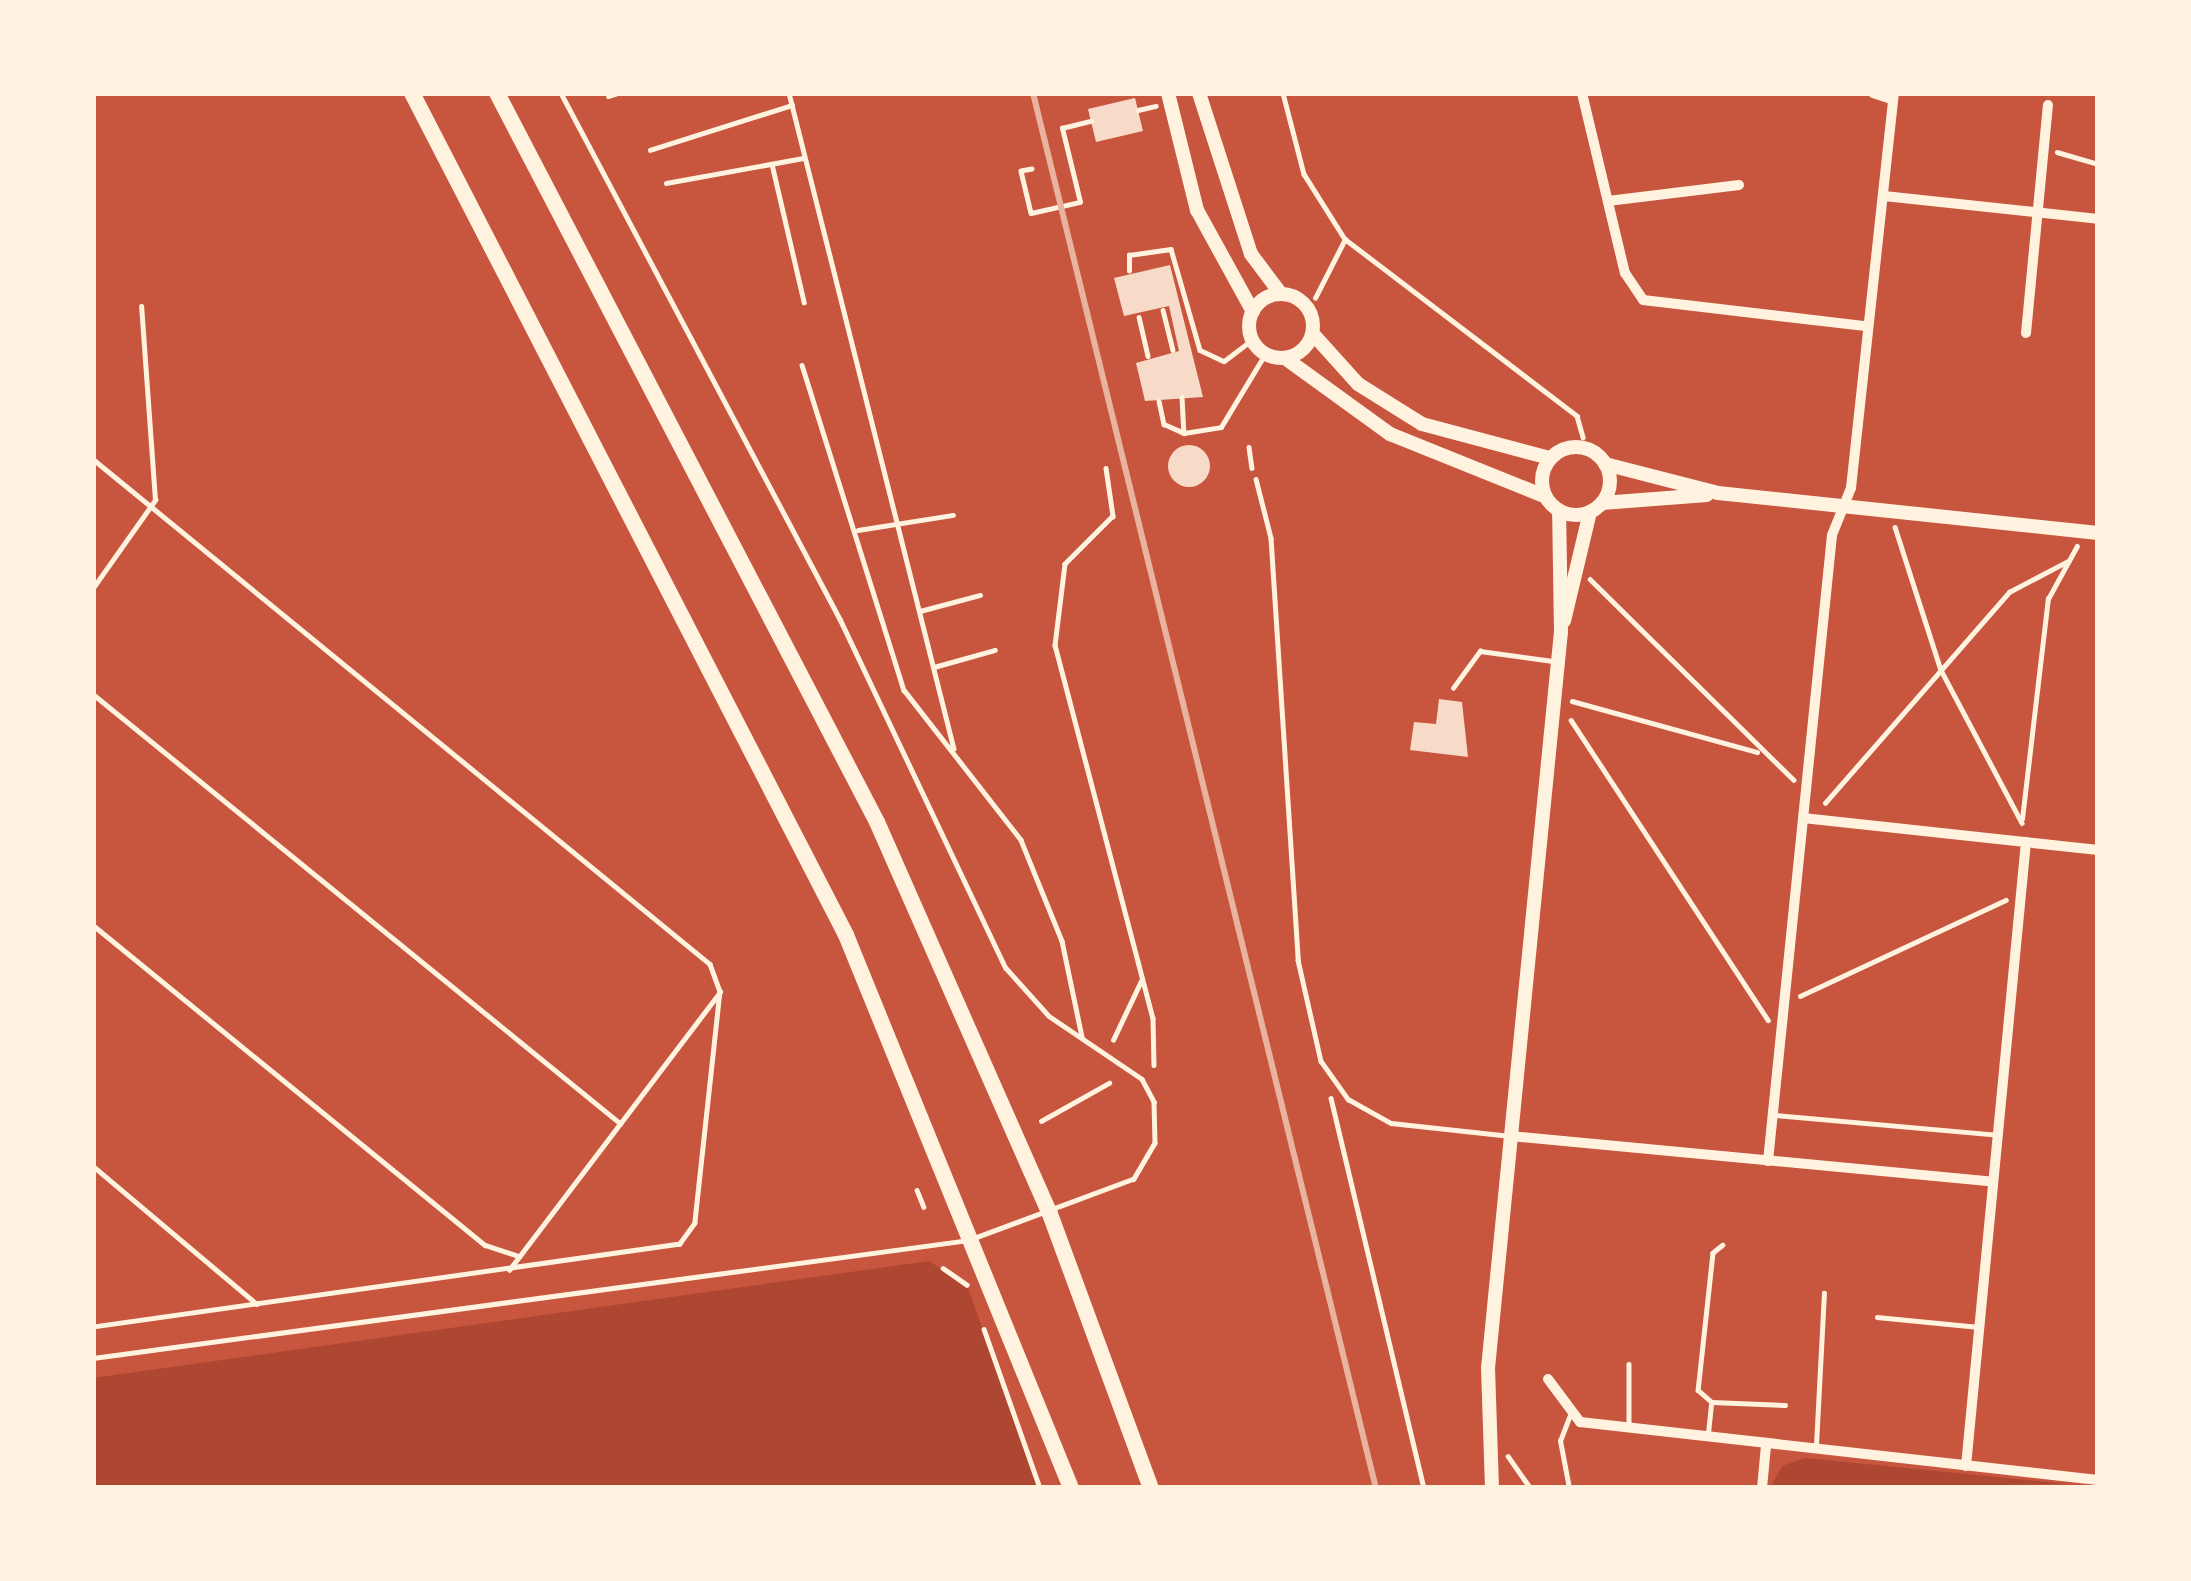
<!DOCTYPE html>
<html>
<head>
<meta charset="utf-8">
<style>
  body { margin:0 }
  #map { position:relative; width:2191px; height:1581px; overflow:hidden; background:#c8553d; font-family:"Fira Sans Condensed",sans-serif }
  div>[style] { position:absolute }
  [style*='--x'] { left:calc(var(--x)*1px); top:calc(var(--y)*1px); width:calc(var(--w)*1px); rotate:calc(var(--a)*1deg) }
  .green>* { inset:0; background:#ae4732 }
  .building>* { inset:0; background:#f7dbc8 }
  .round { border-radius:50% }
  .path>* { height:4.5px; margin:-2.25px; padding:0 2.25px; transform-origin:2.25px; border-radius:2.25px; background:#fff3e0 }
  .service>* { height:4.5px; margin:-2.25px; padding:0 2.25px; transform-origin:2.25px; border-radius:2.25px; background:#fff3e0 }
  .minor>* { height:10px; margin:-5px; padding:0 5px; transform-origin:5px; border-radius:5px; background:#fff3e0 }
  .tertiary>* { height:14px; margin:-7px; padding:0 7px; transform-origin:7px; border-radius:7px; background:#fff3e0 }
  .tertiary>.ring { margin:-7px; padding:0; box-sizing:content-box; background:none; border:14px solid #fff3e0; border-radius:50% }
  .primary>* { height:16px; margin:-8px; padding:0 8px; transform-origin:8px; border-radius:8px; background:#fff3e0 }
  .rail>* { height:6px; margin:-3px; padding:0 3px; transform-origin:3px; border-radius:3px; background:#e9b49f }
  span { translate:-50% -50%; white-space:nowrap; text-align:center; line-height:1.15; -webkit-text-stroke:9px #fff3e0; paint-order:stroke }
  .frame { position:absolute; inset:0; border:96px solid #fff3e0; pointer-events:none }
</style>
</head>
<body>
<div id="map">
  <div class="green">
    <div style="clip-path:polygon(929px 1261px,967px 1285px,1039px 1488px,93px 1488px,93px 1378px)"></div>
    <div style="clip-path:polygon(1805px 1458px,2068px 1484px,1770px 1488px,1782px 1466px)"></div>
  </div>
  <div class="building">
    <div style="clip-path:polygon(1135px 98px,1143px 131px,1096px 142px,1088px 109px)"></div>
    <div style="clip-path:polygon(1170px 265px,1203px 397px,1145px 401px,1136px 363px,1179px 351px,1169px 306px,1124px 316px,1114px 278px)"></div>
    <div class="round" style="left:1168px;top:445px;width:42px;height:42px"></div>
    <div style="clip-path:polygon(1439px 699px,1462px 702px,1468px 757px,1410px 750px,1414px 722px,1436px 724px)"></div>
  </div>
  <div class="path">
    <div style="--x:1283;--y:93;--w:84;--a:75.5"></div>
    <div style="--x:1304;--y:174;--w:77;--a:57.8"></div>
    <div style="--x:1345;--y:239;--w:292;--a:37.3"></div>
    <div style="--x:1577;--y:416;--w:22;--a:74"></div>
    <div style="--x:1138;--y:110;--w:18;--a:-13"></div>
    <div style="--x:2057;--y:152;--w:43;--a:16.3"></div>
    <div style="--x:1032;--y:169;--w:11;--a:170"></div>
    <div style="--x:1021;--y:171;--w:43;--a:76.6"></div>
    <div style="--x:1031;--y:213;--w:50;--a:-12.7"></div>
    <div style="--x:1080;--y:202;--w:76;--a:-103.7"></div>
    <div style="--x:1062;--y:128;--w:30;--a:-14"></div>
    <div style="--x:1315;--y:298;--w:66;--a:-63"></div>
    <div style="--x:1249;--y:447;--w:21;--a:82"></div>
    <div style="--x:1106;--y:468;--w:49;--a:81.7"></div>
    <div style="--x:1113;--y:516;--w:68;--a:135"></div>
    <div style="--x:1065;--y:564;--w:82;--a:97"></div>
    <div style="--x:1055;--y:645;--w:386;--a:75.3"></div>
    <div style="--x:1153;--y:1018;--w:47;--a:88.8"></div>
    <div style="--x:1895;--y:527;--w:150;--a:72.2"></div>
    <div style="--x:1941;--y:670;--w:173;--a:62.1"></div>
    <div style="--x:1590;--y:579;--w:286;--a:44.6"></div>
    <div style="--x:1572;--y:701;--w:192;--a:15.4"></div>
    <div style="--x:1571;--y:720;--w:359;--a:56.7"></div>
    <div style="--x:1825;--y:803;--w:280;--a:-48.9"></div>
    <div style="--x:2009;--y:592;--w:67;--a:-27.7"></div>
    <div style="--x:2022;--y:819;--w:222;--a:-83.3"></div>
    <div style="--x:2048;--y:599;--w:60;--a:-61.3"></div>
    <div style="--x:1800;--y:996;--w:227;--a:-25"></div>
    <div style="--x:1113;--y:1040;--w:65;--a:-64.6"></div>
    <div style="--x:1331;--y:1098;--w:401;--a:76.6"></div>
    <div style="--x:1041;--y:1121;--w:78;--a:-29.2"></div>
    <div style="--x:917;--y:1190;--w:18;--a:68"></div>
    <div style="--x:943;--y:1268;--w:29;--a:35"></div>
    <div style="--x:984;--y:1329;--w:169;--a:70.6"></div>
    <div style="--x:1508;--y:1456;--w:39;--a:55"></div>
  </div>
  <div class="service">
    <div style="--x:561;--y:93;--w:595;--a:62.06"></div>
    <div style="--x:840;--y:619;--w:386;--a:64.6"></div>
    <div style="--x:1006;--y:968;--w:64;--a:48.1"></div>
    <div style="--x:1049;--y:1016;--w:112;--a:34.1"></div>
    <div style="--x:1142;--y:1079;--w:26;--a:62"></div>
    <div style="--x:1154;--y:1102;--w:41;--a:88.6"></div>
    <div style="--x:1155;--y:1143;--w:42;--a:120.3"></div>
    <div style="--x:1134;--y:1179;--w:172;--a:159.6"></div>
    <div style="--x:789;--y:93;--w:676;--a:75.88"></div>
    <div style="--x:608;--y:96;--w:10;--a:-17"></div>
    <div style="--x:650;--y:150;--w:149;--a:-17.6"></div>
    <div style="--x:772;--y:164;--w:142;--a:76.9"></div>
    <div style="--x:666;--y:183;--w:139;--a:-10.3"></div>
    <div style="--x:1129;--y:271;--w:16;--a:-90"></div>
    <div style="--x:1129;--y:255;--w:42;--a:-8.1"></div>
    <div style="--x:1171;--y:249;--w:105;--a:74"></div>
    <div style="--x:1200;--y:350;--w:26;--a:25"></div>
    <div style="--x:1224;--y:361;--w:35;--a:-37"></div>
    <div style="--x:1163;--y:310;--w:41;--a:76"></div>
    <div style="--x:1139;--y:317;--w:40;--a:77"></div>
    <div style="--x:802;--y:365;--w:341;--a:72.6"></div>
    <div style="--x:904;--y:690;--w:190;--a:52"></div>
    <div style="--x:1021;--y:840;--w:109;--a:67.9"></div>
    <div style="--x:1062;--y:941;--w:98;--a:78.2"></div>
    <div style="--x:1182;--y:397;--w:36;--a:87"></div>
    <div style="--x:1184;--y:433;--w:37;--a:-9"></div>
    <div style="--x:1221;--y:427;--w:85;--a:-58.9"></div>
    <div style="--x:1159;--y:401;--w:24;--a:78"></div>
    <div style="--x:1164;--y:424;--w:22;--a:24"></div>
    <div style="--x:93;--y:459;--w:797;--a:39.3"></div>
    <div style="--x:710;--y:964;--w:29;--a:70"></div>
    <div style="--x:720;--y:991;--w:233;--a:96.2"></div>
    <div style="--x:695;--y:1223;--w:26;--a:126"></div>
    <div style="--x:680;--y:1244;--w:593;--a:171.95"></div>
    <div style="--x:1256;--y:479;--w:61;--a:75.7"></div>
    <div style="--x:1271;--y:538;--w:423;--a:86.3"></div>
    <div style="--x:1298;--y:960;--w:104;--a:77.2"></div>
    <div style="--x:1321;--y:1061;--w:47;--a:54.6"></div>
    <div style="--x:1348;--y:1099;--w:49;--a:29.2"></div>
    <div style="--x:1391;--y:1123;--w:120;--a:6.2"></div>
    <div style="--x:858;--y:530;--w:96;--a:-9"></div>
    <div style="--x:93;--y:588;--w:108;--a:-54.8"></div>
    <div style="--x:155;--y:500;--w:194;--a:-94.1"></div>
    <div style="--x:920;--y:611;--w:62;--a:-14.9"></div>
    <div style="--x:934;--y:667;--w:63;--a:-15.6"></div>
    <div style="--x:1453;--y:688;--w:46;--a:-53.9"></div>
    <div style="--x:1480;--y:651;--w:73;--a:7.9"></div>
    <div style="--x:93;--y:694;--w:680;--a:39.15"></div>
    <div style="--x:93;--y:925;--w:506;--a:39.23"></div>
    <div style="--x:485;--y:1245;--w:36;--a:18"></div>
    <div style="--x:1776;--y:1115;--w:223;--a:5.1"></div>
    <div style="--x:93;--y:1166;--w:214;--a:40.1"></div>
    <div style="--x:1723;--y:1245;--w:13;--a:141"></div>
    <div style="--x:1713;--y:1253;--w:138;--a:96.2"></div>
    <div style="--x:1698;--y:1390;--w:18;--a:41"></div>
    <div style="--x:1712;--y:1402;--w:73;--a:2.4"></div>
    <div style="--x:509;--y:1270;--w:349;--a:-52.8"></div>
    <div style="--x:1877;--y:1317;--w:102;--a:5.6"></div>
    <div style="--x:93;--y:1358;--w:877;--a:-7.67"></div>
    <div style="--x:1629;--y:1364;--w:59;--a:90"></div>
    <div style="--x:1708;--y:1433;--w:30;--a:-84"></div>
    <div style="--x:1816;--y:1445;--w:152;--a:-87"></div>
    <div style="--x:1569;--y:1488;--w:48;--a:-100.8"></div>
    <div style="--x:1560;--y:1441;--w:26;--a:-69"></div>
  </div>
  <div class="minor">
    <div style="--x:1582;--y:93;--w:185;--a:76.6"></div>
    <div style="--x:1625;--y:273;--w:32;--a:56"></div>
    <div style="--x:1643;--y:300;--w:224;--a:6.7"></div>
    <div style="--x:1873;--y:93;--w:20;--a:18"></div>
    <div style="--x:1884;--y:196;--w:215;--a:6.1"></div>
    <div style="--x:1608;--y:201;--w:132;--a:-7"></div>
    <div style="--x:2026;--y:333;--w:229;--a:-84.5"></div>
    <div style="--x:1803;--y:818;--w:297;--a:6.2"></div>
    <div style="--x:1510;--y:1136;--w:485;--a:5.4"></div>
    <div style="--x:1768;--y:1161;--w:629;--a:-84.16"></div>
    <div style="--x:1832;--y:535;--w:51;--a:-68"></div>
    <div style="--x:1851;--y:488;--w:397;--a:-83.8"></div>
    <div style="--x:1548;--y:1379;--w:54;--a:53.3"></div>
    <div style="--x:1580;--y:1422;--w:521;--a:6.39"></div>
    <div style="--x:1966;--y:1466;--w:627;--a:-84.51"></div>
    <div style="--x:1762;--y:1488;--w:42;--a:-84.6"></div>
  </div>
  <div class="tertiary">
    <div style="--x:1168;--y:93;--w:121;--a:76.1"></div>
    <div style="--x:1197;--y:210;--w:116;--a:61.2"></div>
    <div style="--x:1199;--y:93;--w:169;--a:72.1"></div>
    <div style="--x:1251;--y:254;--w:50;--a:53.1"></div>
    <div class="ring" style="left:1249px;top:294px;width:50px;height:50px"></div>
    <div style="--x:1313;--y:334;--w:67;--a:48"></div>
    <div style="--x:1358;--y:384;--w:75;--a:32"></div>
    <div style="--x:1422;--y:424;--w:132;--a:14.9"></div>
    <div style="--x:1285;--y:358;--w:130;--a:35.9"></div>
    <div style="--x:1390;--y:434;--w:166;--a:21.9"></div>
    <div class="ring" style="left:1542px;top:447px;width:54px;height:54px"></div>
    <div style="--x:1605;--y:464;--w:117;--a:14.4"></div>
    <div style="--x:1718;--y:493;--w:382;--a:6"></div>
    <div style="--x:1602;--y:503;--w:105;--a:-4.4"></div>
    <div style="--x:1564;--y:621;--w:112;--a:-76.6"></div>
    <div style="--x:1492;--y:1488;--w:120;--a:-91.9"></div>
    <div style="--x:1488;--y:1368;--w:740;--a:-84.34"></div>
    <div style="--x:1561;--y:632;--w:121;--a:-90.9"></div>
  </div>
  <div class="primary">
    <div style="--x:412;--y:93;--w:947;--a:62.73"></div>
    <div style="--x:846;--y:935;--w:597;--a:67.86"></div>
    <div style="--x:497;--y:93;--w:822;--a:62.47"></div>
    <div style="--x:877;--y:822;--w:428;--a:66.2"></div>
    <div style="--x:1050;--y:1214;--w:292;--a:69.8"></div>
  </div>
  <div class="rail">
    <div style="--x:1033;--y:93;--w:1437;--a:76.19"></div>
  </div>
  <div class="frame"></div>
</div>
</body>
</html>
